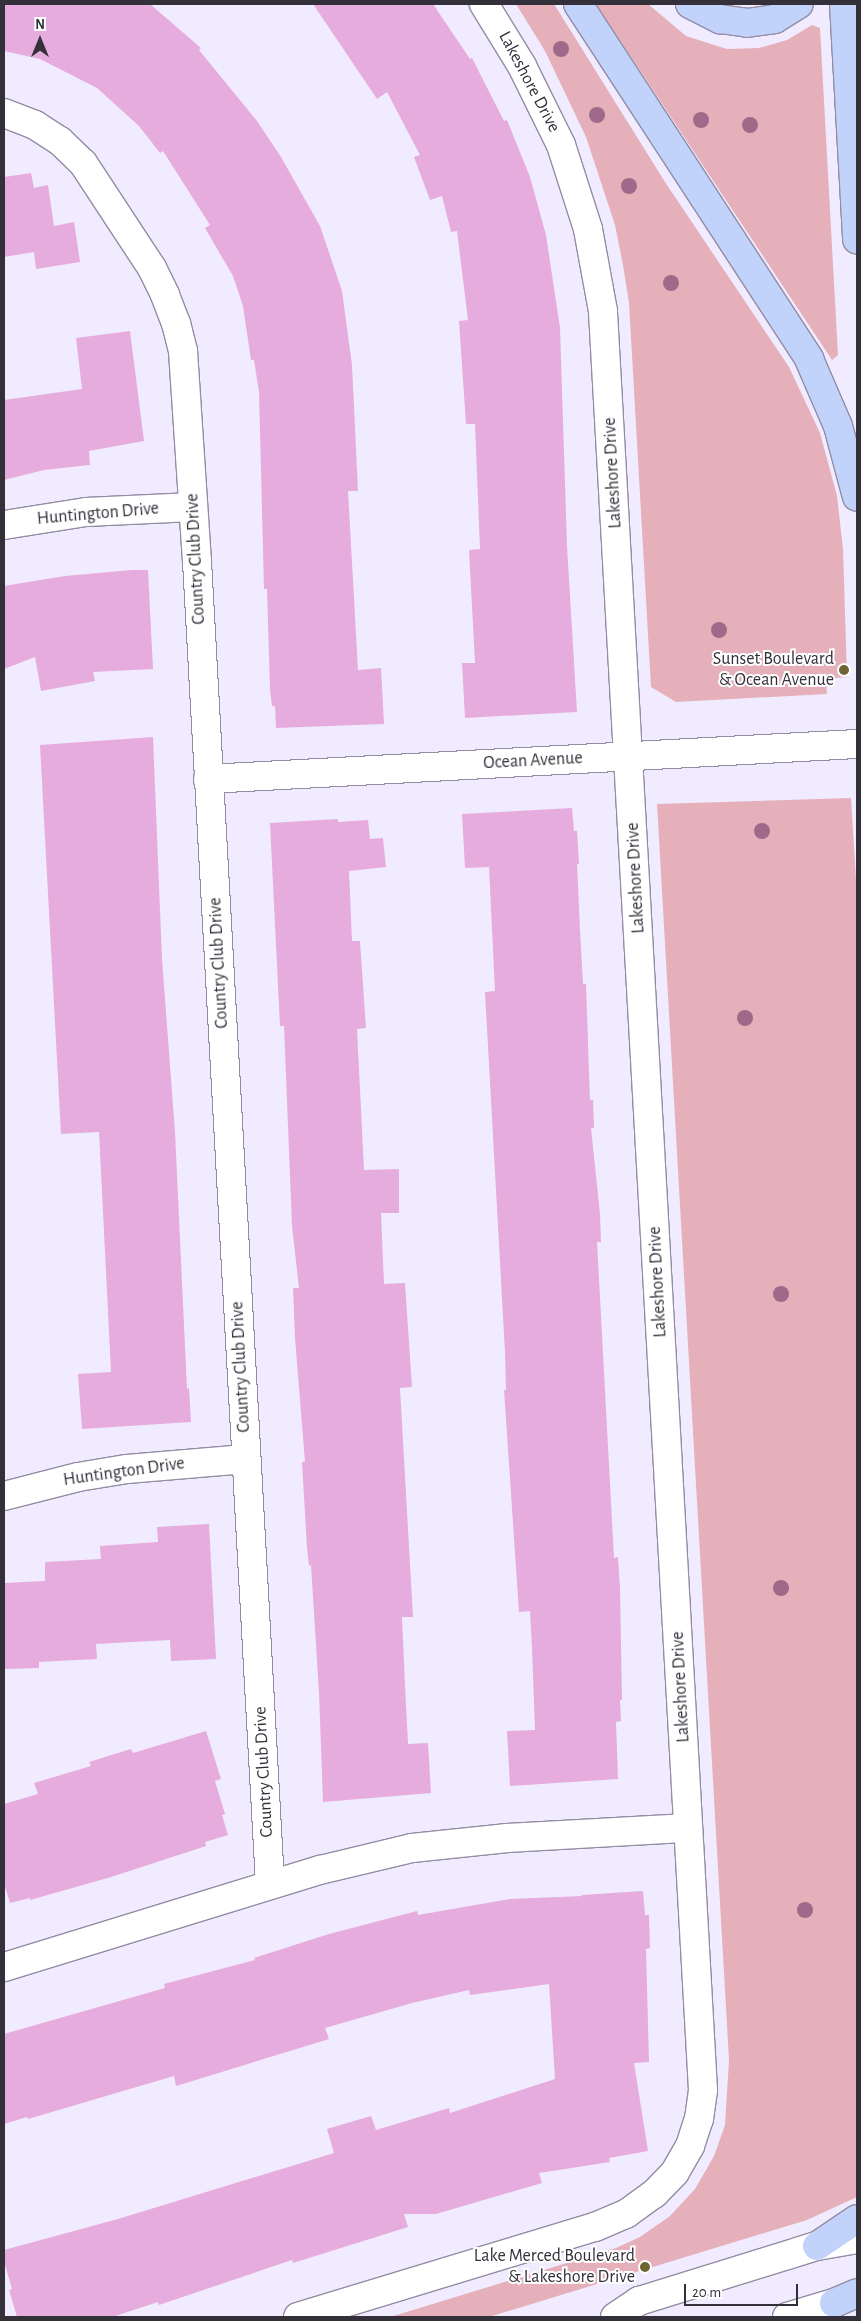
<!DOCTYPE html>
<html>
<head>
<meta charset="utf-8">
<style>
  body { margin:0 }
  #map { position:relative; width:861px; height:2321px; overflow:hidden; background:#f0ebff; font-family:"Alegreya Sans",sans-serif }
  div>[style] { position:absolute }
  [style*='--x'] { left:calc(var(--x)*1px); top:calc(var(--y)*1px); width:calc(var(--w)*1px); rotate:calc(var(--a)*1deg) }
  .green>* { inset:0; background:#e6b0bb }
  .building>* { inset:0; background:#e6acdd }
  .roads { filter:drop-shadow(1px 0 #938ca3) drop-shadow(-1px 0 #938ca3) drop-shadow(0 1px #938ca3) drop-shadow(0 -1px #938ca3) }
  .minor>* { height:28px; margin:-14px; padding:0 14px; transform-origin:14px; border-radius:14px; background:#fff }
  .major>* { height:28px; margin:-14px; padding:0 14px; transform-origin:14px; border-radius:14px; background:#c2d3fb }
  .trees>* { width:16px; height:16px; margin:-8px; border-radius:50%; background:#9f6a89 }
  .dots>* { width:14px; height:14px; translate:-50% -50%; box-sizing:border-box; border:2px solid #fff; border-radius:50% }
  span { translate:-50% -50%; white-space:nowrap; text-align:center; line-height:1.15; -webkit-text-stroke:4px #fff; paint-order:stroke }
  .street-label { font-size:18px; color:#33303a }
  .poi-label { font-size:18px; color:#33303a }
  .right { translate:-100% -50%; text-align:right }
  .frame { position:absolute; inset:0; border:5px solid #33303a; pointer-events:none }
  .north { position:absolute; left:15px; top:15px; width:50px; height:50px; -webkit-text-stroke:4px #fff; paint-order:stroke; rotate:0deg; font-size:14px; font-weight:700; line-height:20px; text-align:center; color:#33303a }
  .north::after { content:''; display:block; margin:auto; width:18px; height:22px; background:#33303a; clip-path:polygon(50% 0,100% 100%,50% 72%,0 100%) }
  .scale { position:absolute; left:684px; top:2284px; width:114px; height:22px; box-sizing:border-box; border:2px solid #33303a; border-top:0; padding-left:6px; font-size:15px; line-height:18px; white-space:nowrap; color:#33303a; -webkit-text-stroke:4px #fff; paint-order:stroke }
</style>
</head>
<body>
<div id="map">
  <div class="green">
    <div style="clip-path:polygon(516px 4px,554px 4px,665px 182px,789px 367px,820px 433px,837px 496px,843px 549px,847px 677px,826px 679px,827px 694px,676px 702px,651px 687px,629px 303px,623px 265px,615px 225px,586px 137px,545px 51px)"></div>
    <div style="clip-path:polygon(596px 4px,648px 4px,686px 36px,727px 49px,759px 48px,787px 40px,812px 25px,820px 28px,838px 355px,832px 360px)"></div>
    <div style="clip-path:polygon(851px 798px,857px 896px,857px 2197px,807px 2220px,489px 2317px,390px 2317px,616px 2248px,640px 2237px,670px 2216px,695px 2189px,714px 2156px,725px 2125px,729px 2060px,657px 804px)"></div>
  </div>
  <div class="building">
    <div style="clip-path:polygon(4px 4px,150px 4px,201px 48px,199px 50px,257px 121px,281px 157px,320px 226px,342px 291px,352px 365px,358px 491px,348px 491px,358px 670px,381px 668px,384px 724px,276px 728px,275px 706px,272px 706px,270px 690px,267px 589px,264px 589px,259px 392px,254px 360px,251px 360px,243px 306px,233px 276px,205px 228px,210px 225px,163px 151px,160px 153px,139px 126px,97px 88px,40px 59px,4px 51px)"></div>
    <div style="clip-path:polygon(313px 4px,433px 4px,470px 59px,472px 58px,504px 121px,507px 120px,530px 177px,546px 235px,560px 328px,567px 546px,577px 712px,465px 718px,462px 663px,475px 663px,469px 550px,480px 549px,475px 424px,466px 424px,459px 321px,468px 320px,457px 231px,451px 232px,442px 196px,430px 200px,414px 157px,420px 155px,387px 92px,377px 99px)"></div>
    <div style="clip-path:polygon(31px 173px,34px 188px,48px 185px,54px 226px,74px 222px,80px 262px,36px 269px,34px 252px,4px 257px,4px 177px)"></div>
    <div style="clip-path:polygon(130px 331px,144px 441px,89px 451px,90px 465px,44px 470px,4px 480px,4px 400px,82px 389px,76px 338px)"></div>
    <div style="clip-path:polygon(132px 570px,148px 570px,153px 669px,93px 672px,95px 681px,41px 691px,35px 657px,4px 669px,4px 586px,65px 576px)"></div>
    <div style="clip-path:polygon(153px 737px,162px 959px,175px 1132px,187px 1389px,189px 1388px,191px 1422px,82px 1429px,78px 1374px,111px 1372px,99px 1132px,61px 1134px,40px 745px)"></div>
    <div style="clip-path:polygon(572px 808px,574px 831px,577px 831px,579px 864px,577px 864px,580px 930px,583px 984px,586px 984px,590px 1100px,593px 1100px,594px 1128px,591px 1128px,600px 1214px,601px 1242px,597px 1242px,611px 1502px,614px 1558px,618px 1557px,620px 1588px,622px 1700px,620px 1700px,621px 1721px,616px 1722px,618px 1779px,510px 1786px,507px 1731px,535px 1730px,532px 1648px,530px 1611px,519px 1612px,504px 1390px,506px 1390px,505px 1352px,485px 992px,495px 991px,489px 867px,465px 868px,462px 814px)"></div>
    <div style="clip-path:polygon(338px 819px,338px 822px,368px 820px,370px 839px,383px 838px,386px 867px,349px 871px,352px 941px,360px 941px,366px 1028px,357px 1029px,364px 1170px,399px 1169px,399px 1213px,381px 1213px,384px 1284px,405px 1283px,412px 1387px,400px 1388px,413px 1617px,402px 1617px,405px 1685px,408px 1744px,428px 1743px,431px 1793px,323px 1802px,319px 1693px,311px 1565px,309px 1566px,307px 1548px,302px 1462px,305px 1462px,295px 1338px,293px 1288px,299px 1288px,292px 1226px,284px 1026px,280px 1026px,270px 823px)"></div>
    <div style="clip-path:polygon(209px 1524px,216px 1659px,171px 1661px,170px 1640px,96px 1644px,97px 1659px,39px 1662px,39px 1668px,4px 1669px,4px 1583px,45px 1581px,45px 1562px,101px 1559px,100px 1546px,158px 1542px,157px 1527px)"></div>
    <div style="clip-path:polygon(206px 1731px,221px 1779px,215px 1781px,225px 1814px,222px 1815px,228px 1835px,205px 1842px,206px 1846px,111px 1877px,30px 1900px,30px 1898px,10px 1903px,4px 1883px,4px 1804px,38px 1794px,34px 1783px,91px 1766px,89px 1762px,131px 1749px,133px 1753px)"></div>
    <div style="clip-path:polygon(643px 1891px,645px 1915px,649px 1915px,650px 1948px,646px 1949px,649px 2062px,634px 2063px,648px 2151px,609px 2158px,610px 2162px,539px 2173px,542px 2183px,436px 2214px,404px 2214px,408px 2227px,293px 2263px,292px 2260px,159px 2305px,158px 2302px,112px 2317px,17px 2317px,9px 2290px,12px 2289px,4px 2261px,4px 2250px,118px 2219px,334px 2153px,327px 2129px,371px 2116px,376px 2130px,449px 2108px,450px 2113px,555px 2079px,549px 1984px,470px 1995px,469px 1990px,412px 2003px,325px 2028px,329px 2039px,176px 2086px,174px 2076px,28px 2119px,27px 2117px,4px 2124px,4px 2034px,165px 1988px,164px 1984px,255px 1960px,254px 1958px,329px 1934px,417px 1911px,418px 1915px,510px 1899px,582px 1896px,582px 1895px)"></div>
  </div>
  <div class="roads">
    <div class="minor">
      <div style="--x:4;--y:113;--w:33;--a:21"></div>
      <div style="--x:35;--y:125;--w:30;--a:33"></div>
      <div style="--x:60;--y:141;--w:32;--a:44"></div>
      <div style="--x:83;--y:163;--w:126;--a:56.7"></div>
      <div style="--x:152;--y:268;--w:30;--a:64"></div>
      <div style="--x:165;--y:295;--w:30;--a:69"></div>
      <div style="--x:176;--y:323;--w:29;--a:76"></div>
      <div style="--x:183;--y:351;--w:210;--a:86.2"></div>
      <div style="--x:197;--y:561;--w:1325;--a:86.84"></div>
      <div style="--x:4;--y:525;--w:83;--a:-9"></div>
      <div style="--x:86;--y:512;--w:107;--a:-2.7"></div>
      <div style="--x:208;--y:779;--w:650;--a:-3.09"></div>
      <div style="--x:4;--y:1496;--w:76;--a:-14.4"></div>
      <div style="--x:78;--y:1477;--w:50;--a:-9.3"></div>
      <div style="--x:127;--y:1469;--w:119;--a:-4.8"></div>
      <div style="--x:4;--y:1967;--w:331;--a:-17.1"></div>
      <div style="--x:320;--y:1870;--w:95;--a:-13.4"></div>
      <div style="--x:412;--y:1848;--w:96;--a:-6"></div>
      <div style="--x:507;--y:1838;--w:181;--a:-3.2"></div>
      <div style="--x:298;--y:2317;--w:310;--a:-16.9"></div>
      <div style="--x:595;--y:2227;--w:34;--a:-23"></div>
      <div style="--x:626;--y:2214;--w:34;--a:-36"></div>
      <div style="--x:654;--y:2194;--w:30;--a:-46"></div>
      <div style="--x:675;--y:2172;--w:30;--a:-60"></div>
      <div style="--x:690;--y:2146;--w:28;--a:-72"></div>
      <div style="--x:699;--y:2119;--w:29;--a:-82"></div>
      <div style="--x:703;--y:2090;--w:1782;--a:-93.22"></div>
      <div style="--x:603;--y:311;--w:83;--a:-100.4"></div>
      <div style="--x:588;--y:229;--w:88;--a:-107.8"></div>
      <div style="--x:561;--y:145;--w:88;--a:-116.3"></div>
      <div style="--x:522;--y:66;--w:73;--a:-121.5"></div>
      <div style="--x:615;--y:2317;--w:29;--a:-34"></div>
      <div style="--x:639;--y:2301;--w:186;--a:-17.2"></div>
      <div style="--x:817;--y:2246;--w:41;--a:-9.9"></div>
      <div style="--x:787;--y:2317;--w:49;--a:-16.6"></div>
    </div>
    <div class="major">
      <div style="--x:578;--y:4;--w:424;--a:56.9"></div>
      <div style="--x:809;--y:359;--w:73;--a:66.6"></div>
      <div style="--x:838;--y:426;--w:73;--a:75"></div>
      <div style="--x:690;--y:4;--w:34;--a:27"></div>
      <div style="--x:720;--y:19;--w:27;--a:8"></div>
      <div style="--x:747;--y:23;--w:28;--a:-8"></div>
      <div style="--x:775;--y:19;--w:28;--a:-32"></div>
      <div style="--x:844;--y:4;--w:236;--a:86.8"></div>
      <div style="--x:817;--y:2246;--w:48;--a:-34"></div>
      <div style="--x:834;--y:2303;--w:25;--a:-23"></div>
    </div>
  </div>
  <div class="trees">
    <div style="left:561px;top:49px"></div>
    <div style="left:597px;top:115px"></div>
    <div style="left:701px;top:120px"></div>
    <div style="left:750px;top:125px"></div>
    <div style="left:629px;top:186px"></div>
    <div style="left:671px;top:283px"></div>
    <div style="left:719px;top:630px"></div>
    <div style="left:762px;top:831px"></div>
    <div style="left:745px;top:1018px"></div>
    <div style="left:781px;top:1294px"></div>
    <div style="left:781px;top:1588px"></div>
    <div style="left:805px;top:1910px"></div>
  </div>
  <div class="dots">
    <div style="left:844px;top:670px;background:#6c6633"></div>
    <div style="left:645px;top:2267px;background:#6c6633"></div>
  </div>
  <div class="street-label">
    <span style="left:529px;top:82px;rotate:62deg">Lakeshore Drive</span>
    <span style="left:613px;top:473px;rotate:-93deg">Lakeshore Drive</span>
    <span style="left:98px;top:514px;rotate:-5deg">Huntington Drive</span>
    <span style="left:196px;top:559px;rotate:-93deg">Country Club Drive</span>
    <span style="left:533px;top:761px;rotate:-3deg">Ocean Avenue</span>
    <span style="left:636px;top:878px;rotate:-93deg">Lakeshore Drive</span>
    <span style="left:219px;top:963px;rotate:-93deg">Country Club Drive</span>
    <span style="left:658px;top:1282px;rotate:-93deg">Lakeshore Drive</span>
    <span style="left:241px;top:1367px;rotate:-93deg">Country Club Drive</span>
    <span style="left:124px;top:1472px;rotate:-8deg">Huntington Drive</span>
    <span style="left:681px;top:1687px;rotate:-93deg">Lakeshore Drive</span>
    <span style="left:264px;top:1772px;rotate:-93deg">Country Club Drive</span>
  </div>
  <div class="poi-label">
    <span class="right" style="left:834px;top:670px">Sunset Boulevard<br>&amp; Ocean Avenue</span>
    <span class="right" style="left:635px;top:2267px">Lake Merced Boulevard<br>&amp; Lakeshore Drive</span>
  </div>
  <div class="frame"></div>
  <div class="north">N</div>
  <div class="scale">20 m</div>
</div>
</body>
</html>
